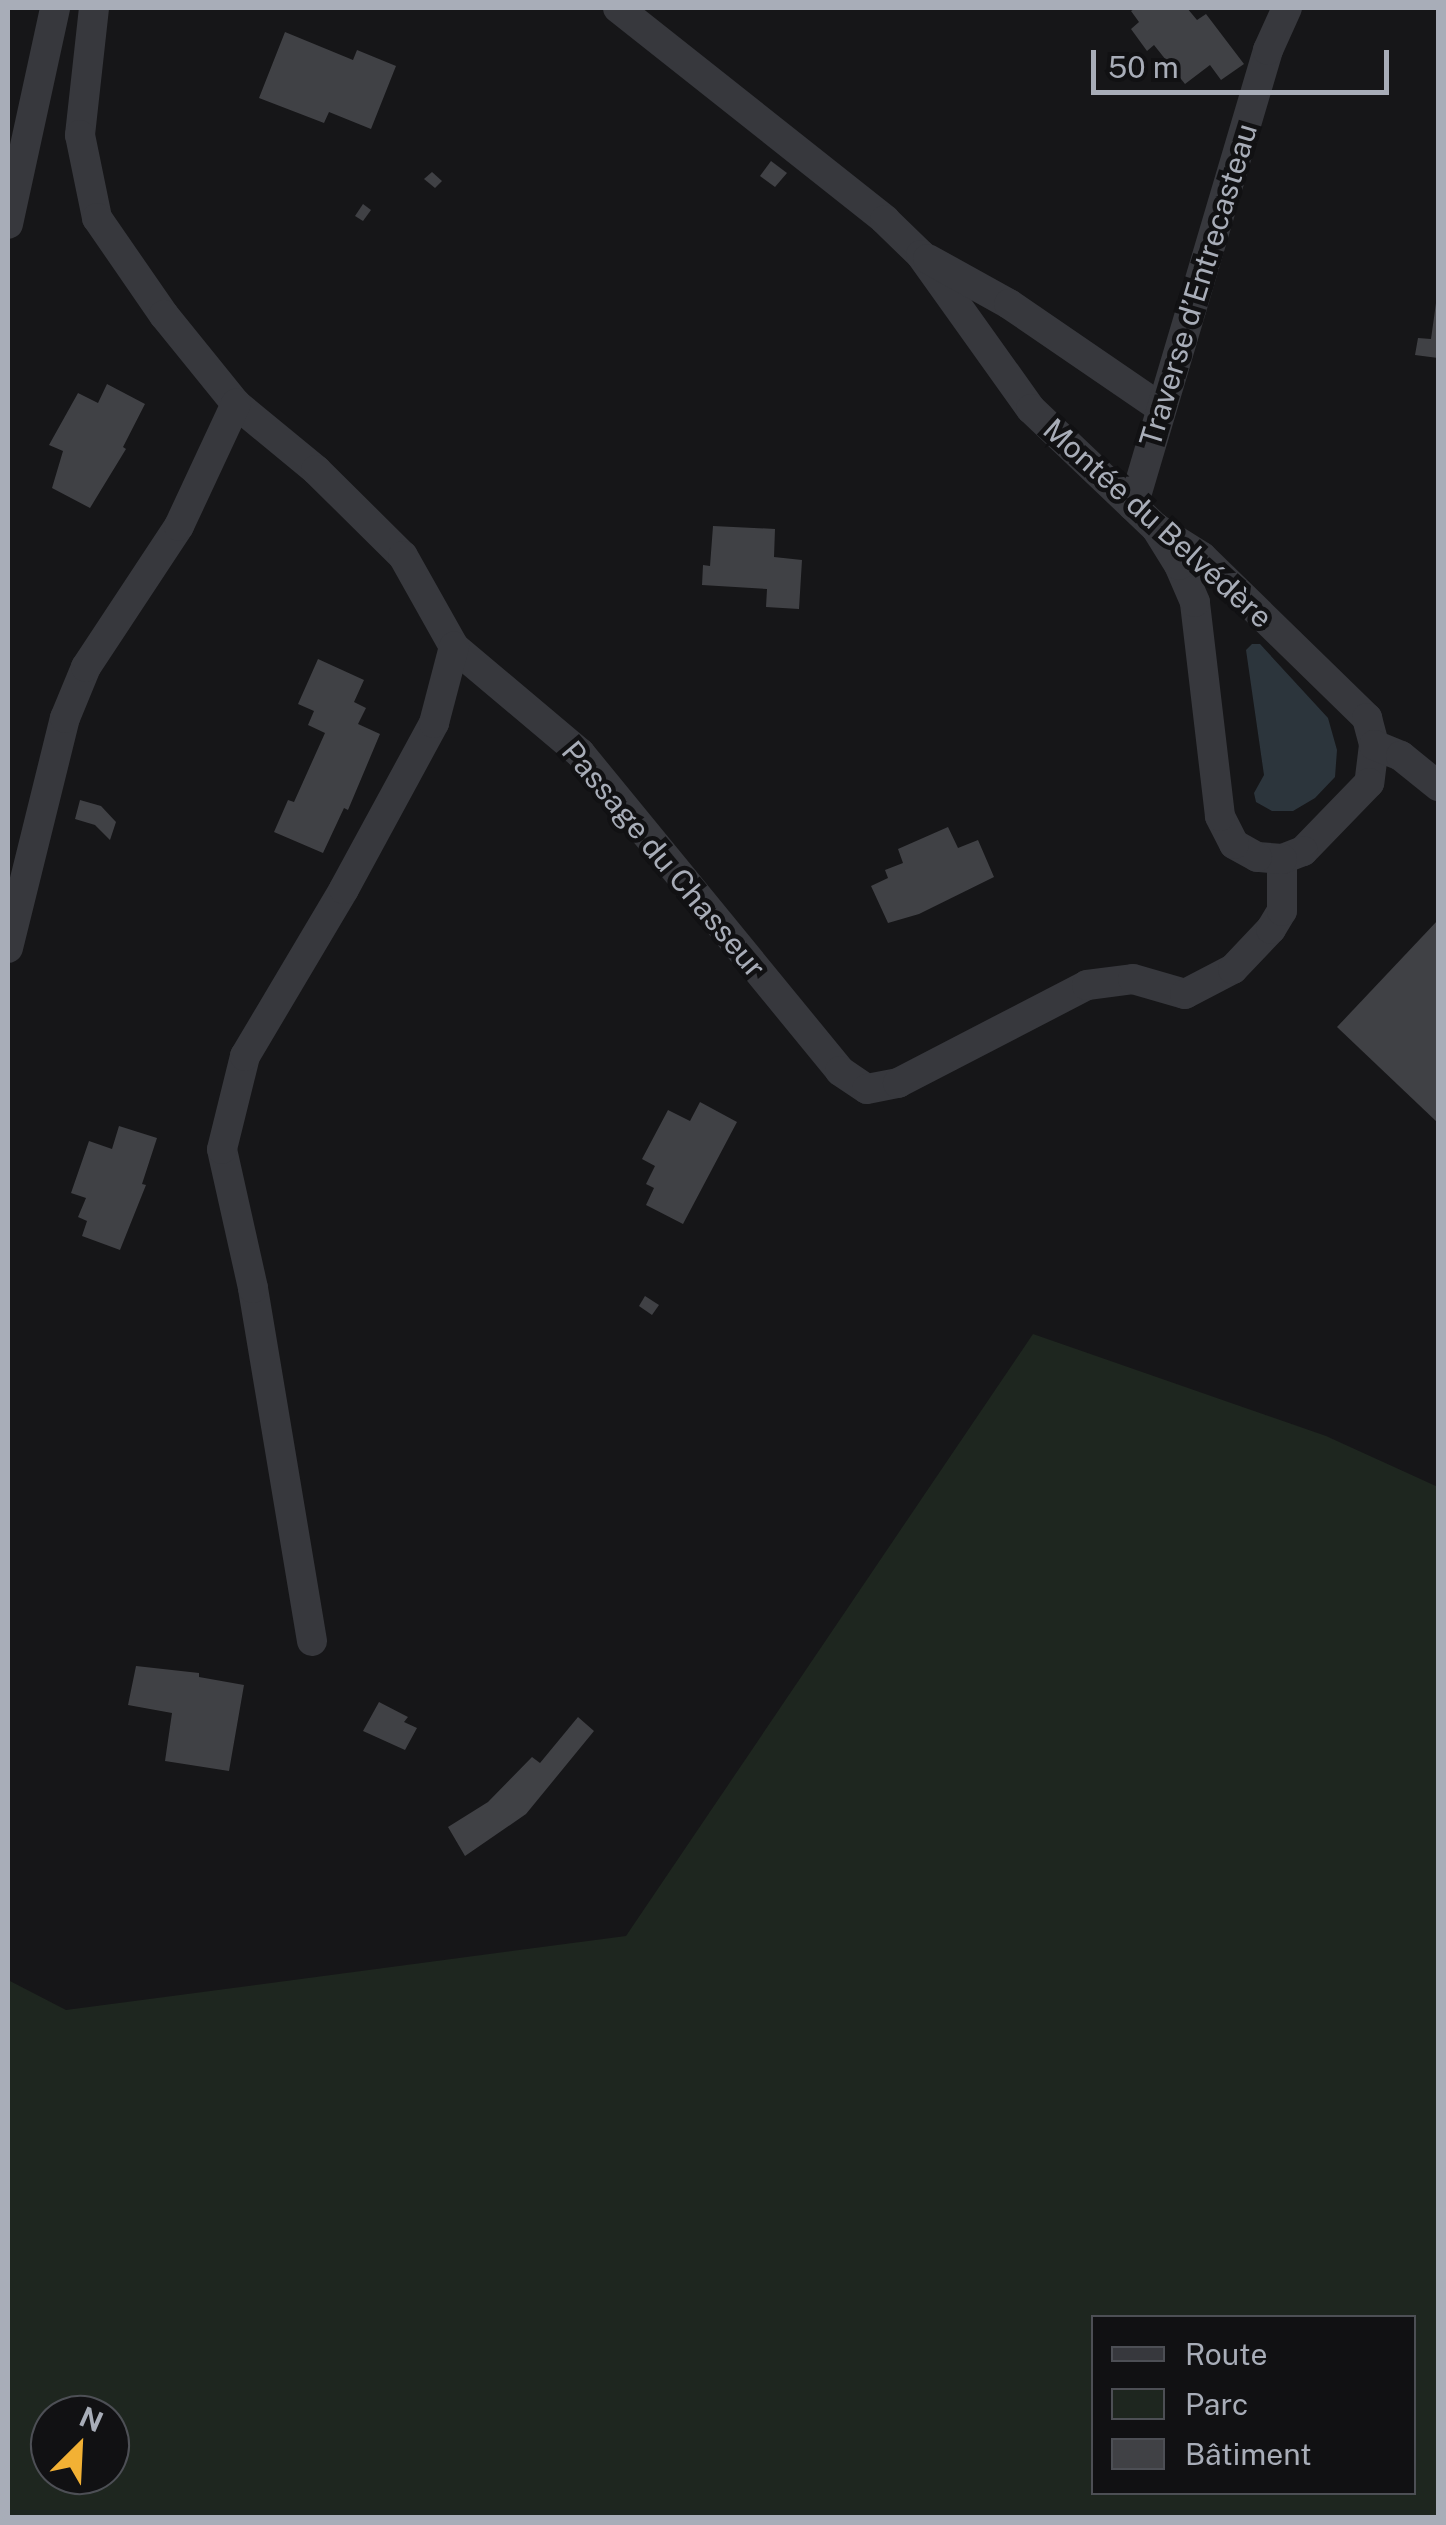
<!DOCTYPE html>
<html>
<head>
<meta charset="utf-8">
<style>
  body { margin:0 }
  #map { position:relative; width:1446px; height:2525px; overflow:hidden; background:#161618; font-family:"Public Sans",sans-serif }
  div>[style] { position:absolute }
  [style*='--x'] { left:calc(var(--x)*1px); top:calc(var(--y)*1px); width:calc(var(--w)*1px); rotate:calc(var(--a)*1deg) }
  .green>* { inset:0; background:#1e261f }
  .water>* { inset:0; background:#2c353c }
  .building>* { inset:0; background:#404145 }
  .minor>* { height:30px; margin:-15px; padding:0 15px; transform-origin:15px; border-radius:15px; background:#37383d }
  span { translate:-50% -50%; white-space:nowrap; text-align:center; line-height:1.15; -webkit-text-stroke:9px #111113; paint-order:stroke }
  .street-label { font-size:30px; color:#a8adb8 }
  .frame { position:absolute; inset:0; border:10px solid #a8adb8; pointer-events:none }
  .legend { position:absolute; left:1091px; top:2315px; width:325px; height:180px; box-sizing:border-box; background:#111113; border:2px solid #4d4f55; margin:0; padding:12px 18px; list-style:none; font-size:30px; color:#a8adb8 }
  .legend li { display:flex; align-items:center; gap:20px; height:50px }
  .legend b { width:50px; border:2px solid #4d4f55 }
  .north { position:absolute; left:30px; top:2395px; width:100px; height:100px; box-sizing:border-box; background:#111113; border:2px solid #4d4f55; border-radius:50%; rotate:24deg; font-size:28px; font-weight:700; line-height:40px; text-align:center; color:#a8adb8 }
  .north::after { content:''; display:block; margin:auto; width:35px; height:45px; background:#f2b134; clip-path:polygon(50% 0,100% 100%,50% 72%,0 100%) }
  .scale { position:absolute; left:1091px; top:50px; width:298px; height:45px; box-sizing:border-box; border:5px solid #a8adb8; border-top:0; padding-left:12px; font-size:30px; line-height:35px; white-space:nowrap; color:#a8adb8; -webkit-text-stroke:8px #111113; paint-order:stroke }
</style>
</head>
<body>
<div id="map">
  <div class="green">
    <div style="clip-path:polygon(evenodd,1033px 1334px,1326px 1436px,1438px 1487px,1438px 2517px,8px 2517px,8px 1980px,66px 2010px,626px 1936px,1033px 1334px,1094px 2318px,1414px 2318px,1414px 2492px,1094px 2492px,1094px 2318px,1033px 1334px,50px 2415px,110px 2415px,110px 2475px,50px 2475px,50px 2415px)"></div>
  </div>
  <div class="water">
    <div style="clip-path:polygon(1252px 644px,1260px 644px,1328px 718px,1337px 750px,1335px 777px,1315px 798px,1293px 811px,1272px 811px,1256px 802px,1254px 793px,1264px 775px,1246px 650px)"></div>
  </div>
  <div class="building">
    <div style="clip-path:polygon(1136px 8px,1187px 8px,1197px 20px,1206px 14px,1244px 64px,1221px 80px,1210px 65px,1185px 84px,1154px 45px,1147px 51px,1131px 29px,1139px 22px,1131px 11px)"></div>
    <div style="clip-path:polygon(285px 32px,353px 60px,357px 50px,396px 66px,371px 129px,329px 112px,324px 123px,259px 98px)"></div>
    <div style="clip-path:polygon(771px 161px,787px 173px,775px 187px,760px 176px)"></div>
    <div style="clip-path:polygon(432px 172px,442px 181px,435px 188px,424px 179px)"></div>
    <div style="clip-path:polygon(363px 204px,371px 210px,363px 221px,355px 216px)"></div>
    <div style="clip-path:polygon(1436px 303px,1438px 358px,1415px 355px,1418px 338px,1431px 339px)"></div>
    <div style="clip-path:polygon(107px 384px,145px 404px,123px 447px,126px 449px,90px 508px,52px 488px,63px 451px,49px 445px,78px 393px,98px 403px)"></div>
    <div style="clip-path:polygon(713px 526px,775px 529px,774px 557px,802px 560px,799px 609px,766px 607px,767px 589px,702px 585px,703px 565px,710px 566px)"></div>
    <div style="clip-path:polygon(318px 659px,364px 680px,354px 702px,366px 708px,358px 724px,380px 734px,348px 810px,344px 808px,323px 853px,274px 832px,288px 800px,294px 802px,325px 733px,308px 725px,314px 711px,298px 704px)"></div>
    <div style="clip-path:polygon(80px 800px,101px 806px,116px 822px,110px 840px,95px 825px,75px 819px)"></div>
    <div style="clip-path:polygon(948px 827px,958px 848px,978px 840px,994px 877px,919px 914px,888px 923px,871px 886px,888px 878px,885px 870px,903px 863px,898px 849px)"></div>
    <div style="clip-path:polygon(1438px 920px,1438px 1123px,1337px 1027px)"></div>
    <div style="clip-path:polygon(700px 1102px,737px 1122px,683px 1224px,646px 1205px,654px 1188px,646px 1184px,655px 1166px,642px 1159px,668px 1110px,690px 1121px)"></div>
    <div style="clip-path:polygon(119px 1126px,157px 1138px,142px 1184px,146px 1185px,120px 1250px,82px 1236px,87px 1221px,78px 1217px,86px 1198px,71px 1193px,89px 1141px,112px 1149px)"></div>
    <div style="clip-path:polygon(645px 1296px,659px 1305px,652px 1315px,639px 1306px)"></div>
    <div style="clip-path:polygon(136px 1666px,199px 1673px,199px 1677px,244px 1685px,229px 1771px,165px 1761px,172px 1713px,128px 1705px)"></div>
    <div style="clip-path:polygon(379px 1702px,408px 1717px,404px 1722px,417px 1728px,405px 1750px,363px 1731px)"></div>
    <div style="clip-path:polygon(578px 1717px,594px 1731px,526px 1814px,465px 1856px,448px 1827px,488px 1802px,532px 1757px,540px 1763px)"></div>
  </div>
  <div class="minor">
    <div style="--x:94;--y:8;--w:128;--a:96.3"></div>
    <div style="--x:80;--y:135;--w:85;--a:78.4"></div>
    <div style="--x:97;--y:218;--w:118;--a:55.4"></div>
    <div style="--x:164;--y:315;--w:114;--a:51"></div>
    <div style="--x:236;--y:404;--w:104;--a:39.5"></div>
    <div style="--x:316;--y:470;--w:122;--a:44.7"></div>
    <div style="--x:403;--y:556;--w:104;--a:60.7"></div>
    <div style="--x:454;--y:647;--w:165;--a:40.1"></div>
    <div style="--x:580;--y:753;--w:411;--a:50.7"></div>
    <div style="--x:840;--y:1071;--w:32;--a:34"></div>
    <div style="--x:867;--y:1089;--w:32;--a:-11"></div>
    <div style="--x:898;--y:1083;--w:213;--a:-27.4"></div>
    <div style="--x:1087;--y:985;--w:46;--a:-7.4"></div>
    <div style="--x:1133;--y:979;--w:54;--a:16.1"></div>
    <div style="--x:1185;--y:994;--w:54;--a:-27.5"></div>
    <div style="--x:1233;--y:969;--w:55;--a:-46.5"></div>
    <div style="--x:1271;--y:929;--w:21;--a:-59"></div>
    <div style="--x:1282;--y:911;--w:52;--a:-90"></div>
    <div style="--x:618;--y:8;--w:341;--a:38.4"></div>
    <div style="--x:885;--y:220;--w:50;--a:44.2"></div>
    <div style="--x:921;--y:255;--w:189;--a:54.5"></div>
    <div style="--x:1031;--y:409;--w:173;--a:43.6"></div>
    <div style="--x:1156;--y:528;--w:54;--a:32.2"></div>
    <div style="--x:1202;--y:557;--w:231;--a:44.3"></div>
    <div style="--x:1367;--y:718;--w:28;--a:75"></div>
    <div style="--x:1374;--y:745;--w:38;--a:97"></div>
    <div style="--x:1369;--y:783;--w:95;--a:134.1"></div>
    <div style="--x:1303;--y:851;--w:22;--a:159"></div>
    <div style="--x:1282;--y:859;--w:25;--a:-175"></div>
    <div style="--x:1257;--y:857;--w:26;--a:-151"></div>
    <div style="--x:1234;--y:844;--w:31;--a:-117"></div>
    <div style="--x:1220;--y:816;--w:215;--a:-96.7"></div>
    <div style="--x:1195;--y:602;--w:40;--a:-113.4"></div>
    <div style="--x:1179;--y:565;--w:44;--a:-121.9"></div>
    <div style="--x:8;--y:224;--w:221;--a:-77.7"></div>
    <div style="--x:928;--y:259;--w:93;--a:29.1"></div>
    <div style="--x:1009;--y:304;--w:184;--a:34.4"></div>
    <div style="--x:1133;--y:506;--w:476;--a:-73.5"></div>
    <div style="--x:1268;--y:50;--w:46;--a:-65.7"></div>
    <div style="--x:1374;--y:745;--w:29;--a:22"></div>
    <div style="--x:1401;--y:756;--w:48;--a:39"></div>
    <div style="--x:8;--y:948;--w:237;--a:-76.1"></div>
    <div style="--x:65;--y:718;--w:55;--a:-67.6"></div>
    <div style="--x:86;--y:667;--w:169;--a:-56.6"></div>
    <div style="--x:179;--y:526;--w:135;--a:-65"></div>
    <div style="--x:312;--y:1641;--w:358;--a:-99.5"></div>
    <div style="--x:253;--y:1288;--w:142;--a:-102.6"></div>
    <div style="--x:222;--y:1149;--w:96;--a:-76.1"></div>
    <div style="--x:245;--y:1056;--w:194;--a:-59.3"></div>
    <div style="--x:344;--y:889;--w:189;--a:-61.5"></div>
    <div style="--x:434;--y:723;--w:79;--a:-75.3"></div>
  </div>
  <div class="street-label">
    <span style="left:1198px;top:285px;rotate:-73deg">Traverse d’Entrecasteau</span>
    <span style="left:1158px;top:523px;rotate:42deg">Montée du Belvédère</span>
    <span style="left:664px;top:859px;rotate:50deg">Passage du Chasseur</span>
  </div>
  <div class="frame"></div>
  <ul class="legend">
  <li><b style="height:12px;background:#37383d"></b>Route</li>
  <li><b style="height:28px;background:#1e261f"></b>Parc</li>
  <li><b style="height:28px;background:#404145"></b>Bâtiment</li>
  </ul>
  <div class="north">N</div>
  <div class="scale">50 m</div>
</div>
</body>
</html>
